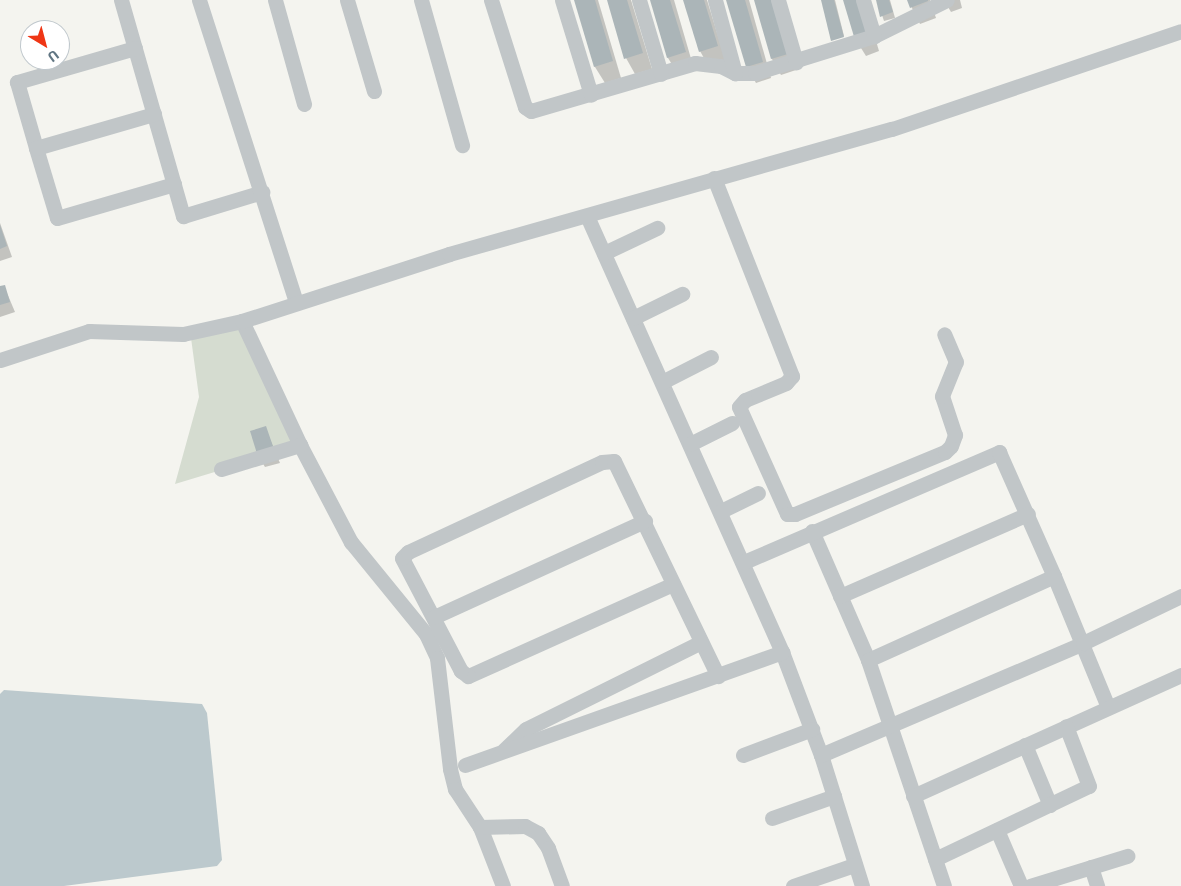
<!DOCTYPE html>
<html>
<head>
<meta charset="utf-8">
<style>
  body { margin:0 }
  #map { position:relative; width:1181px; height:886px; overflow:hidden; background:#f4f4ef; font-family:"Exo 2",sans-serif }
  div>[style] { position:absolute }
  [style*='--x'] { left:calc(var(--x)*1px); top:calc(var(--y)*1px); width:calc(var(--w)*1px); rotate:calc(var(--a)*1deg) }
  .green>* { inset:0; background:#d5dcd0 }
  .water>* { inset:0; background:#bcc9cd }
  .shadow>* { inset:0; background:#0003 }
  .building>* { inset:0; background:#abb5b8 }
  .street>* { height:15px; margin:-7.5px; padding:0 7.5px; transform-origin:7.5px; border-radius:7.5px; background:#c1c6c8 }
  span { translate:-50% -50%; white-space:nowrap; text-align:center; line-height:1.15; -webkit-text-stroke:5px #fff; paint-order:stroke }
  .north { position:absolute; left:20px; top:20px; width:50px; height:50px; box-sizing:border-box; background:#fff; border:1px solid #c0c8cd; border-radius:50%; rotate:143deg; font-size:14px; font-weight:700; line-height:20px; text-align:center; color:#617683 }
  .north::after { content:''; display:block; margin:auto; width:18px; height:22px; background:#ef3615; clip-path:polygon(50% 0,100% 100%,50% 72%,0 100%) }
</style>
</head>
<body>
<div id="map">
  <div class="green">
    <div style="clip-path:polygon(247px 322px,304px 445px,175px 484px,199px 397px,191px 338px)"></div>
  </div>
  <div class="water">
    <div style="clip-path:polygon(4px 690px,202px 704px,207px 713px,222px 860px,217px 866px,64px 886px,0 886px,0 694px)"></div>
  </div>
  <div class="shadow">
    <div style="clip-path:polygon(575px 0,598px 0,621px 78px,605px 83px,595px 67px)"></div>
    <div style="clip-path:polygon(608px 0,631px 0,652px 69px,635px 74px,626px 58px)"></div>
    <div style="clip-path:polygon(651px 0,674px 0,694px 69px,678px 74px,668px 58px)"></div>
    <div style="clip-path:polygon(685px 0,707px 0,726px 62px,709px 67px,700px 51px)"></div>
    <div style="clip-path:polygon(728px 0,749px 0,771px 78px,756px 83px,747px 67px)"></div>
    <div style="clip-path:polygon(755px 0,776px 0,796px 70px,781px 75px,772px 59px)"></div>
    <div style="clip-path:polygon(822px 0,835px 0,844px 36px,831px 39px)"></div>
    <div style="clip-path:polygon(844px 0,864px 0,879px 51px,866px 56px,856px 40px)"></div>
    <div style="clip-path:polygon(877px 0,890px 0,895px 18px,884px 21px)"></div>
    <div style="clip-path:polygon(908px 0,930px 0,936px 18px,920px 24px)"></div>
    <div style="clip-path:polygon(944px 0,960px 0,962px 8px,951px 12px)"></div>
    <div style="clip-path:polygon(0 223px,12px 257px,0 261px)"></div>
    <div style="clip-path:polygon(4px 286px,15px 312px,0 317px,0 288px)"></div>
    <div style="clip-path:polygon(265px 428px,280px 463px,265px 467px,259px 457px)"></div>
  </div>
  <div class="building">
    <div style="clip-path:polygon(574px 0,595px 0,613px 61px,594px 67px)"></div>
    <div style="clip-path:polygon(607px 0,627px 0,643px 53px,624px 59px)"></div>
    <div style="clip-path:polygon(650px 0,670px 0,686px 52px,667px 58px)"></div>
    <div style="clip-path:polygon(683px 0,704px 0,718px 46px,699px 52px)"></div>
    <div style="clip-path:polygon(726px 0,745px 0,763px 62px,746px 67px)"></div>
    <div style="clip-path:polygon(754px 0,772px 0,788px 54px,771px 59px)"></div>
    <div style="clip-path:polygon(821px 0,834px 0,844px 37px,831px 41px)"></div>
    <div style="clip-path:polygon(843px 0,860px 0,871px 35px,855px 40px)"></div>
    <div style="clip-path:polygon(876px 0,889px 0,893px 12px,880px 17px)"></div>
    <div style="clip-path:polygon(907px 0,928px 0,928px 1px,910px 8px)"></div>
    <div style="clip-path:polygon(0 225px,7px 246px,0 249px)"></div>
    <div style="clip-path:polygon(5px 285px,10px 302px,0 305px,0 286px)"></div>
    <div style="clip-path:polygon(266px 426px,275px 452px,258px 457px,250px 431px)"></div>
  </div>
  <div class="street">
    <div style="--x:121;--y:0;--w:225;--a:74"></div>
    <div style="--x:183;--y:216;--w:83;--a:-16.9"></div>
    <div style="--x:199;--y:0;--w:318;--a:72.2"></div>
    <div style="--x:275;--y:0;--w:108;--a:74.4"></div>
    <div style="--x:347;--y:0;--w:95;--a:73.5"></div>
    <div style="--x:421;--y:0;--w:151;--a:74.2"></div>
    <div style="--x:491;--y:0;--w:112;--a:72.4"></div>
    <div style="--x:525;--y:107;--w:7;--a:34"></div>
    <div style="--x:531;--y:111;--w:171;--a:-16.3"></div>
    <div style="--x:695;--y:63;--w:26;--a:7"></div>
    <div style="--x:721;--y:66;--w:16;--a:27"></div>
    <div style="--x:735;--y:73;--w:20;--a:0"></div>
    <div style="--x:755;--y:73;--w:125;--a:-17.3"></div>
    <div style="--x:874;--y:36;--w:81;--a:-26.3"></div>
    <div style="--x:562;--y:0;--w:99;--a:73"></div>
    <div style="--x:639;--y:0;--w:77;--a:73.4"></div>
    <div style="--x:715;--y:0;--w:76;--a:74.7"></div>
    <div style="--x:778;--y:0;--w:65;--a:73.8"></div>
    <div style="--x:863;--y:0;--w:38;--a:73"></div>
    <div style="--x:135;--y:48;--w:123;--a:163.9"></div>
    <div style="--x:17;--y:82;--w:69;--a:73.9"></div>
    <div style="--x:36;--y:148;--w:73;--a:73.3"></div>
    <div style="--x:57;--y:218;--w:122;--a:-16.2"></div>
    <div style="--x:36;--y:148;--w:123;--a:-16.1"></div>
    <div style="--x:714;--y:178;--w:213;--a:68.5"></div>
    <div style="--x:792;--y:376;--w:9;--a:131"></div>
    <div style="--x:786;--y:383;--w:44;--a:157.5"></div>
    <div style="--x:745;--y:400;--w:9;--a:131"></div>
    <div style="--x:739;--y:407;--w:117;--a:65.8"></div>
    <div style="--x:787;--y:514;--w:8;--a:0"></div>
    <div style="--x:795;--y:514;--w:162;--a:-22.5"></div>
    <div style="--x:945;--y:452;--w:8;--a:-45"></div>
    <div style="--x:951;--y:446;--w:12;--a:-70"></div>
    <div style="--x:955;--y:435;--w:41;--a:-108.4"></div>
    <div style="--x:942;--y:396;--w:37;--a:-68"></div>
    <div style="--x:956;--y:362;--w:30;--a:-113"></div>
    <div style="--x:587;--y:216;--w:478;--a:65.9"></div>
    <div style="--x:782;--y:652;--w:110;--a:69.3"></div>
    <div style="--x:821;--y:755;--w:137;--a:72.6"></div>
    <div style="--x:604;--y:253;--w:59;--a:-25.3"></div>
    <div style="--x:633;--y:318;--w:55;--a:-26.1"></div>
    <div style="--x:242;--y:321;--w:137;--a:64.9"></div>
    <div style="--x:300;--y:445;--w:110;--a:62.3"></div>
    <div style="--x:351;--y:542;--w:119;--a:50.8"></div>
    <div style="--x:426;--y:634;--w:26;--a:65"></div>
    <div style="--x:437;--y:658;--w:112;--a:83.3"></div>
    <div style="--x:450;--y:769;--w:21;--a:76"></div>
    <div style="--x:455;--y:789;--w:45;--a:56.7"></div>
    <div style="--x:480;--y:827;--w:63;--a:68.7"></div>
    <div style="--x:0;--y:360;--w:94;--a:-18"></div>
    <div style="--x:89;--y:331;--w:94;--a:1.8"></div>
    <div style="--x:183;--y:334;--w:60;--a:-12.4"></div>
    <div style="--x:242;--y:321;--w:218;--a:-17.9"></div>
    <div style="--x:449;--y:254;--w:460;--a:-15.8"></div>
    <div style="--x:892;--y:129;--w:305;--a:-18.7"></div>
    <div style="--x:662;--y:382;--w:55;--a:-27"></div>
    <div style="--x:690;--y:444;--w:47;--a:-26.6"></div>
    <div style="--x:221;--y:469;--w:83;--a:-16.9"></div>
    <div style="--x:721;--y:511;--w:41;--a:-25.9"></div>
    <div style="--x:812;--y:531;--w:141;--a:66.5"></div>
    <div style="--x:868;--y:660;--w:238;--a:71.4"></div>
    <div style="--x:744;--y:562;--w:278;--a:-23.3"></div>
    <div style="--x:999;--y:452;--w:136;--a:66.1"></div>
    <div style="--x:1054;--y:576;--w:142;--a:67.6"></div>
    <div style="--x:673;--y:584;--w:225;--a:155.8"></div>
    <div style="--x:468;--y:676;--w:9;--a:-144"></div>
    <div style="--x:461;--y:671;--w:127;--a:-117.6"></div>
    <div style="--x:402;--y:558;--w:8;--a:-45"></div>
    <div style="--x:408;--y:552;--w:214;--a:-24.9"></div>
    <div style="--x:602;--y:462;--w:12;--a:-5"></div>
    <div style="--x:614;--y:461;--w:239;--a:64.2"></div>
    <div style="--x:840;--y:596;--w:205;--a:-23.6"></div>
    <div style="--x:434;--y:617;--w:232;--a:-24.5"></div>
    <div style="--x:868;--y:660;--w:204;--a:-24.3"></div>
    <div style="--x:1025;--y:745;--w:65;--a:67.4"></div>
    <div style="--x:504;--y:750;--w:30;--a:-44"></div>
    <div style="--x:526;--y:729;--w:195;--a:-26.4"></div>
    <div style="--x:743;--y:755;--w:74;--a:-20.6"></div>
    <div style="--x:821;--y:755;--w:285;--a:-23.1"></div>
    <div style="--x:1083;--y:643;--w:109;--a:-25.6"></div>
    <div style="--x:465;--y:765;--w:337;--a:-19.6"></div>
    <div style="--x:913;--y:796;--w:294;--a:-24.3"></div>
    <div style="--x:772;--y:818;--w:66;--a:-19.5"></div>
    <div style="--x:480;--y:827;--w:45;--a:-1.3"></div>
    <div style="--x:525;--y:826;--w:15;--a:28"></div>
    <div style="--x:538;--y:833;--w:18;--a:56"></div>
    <div style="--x:548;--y:848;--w:40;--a:69.8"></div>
    <div style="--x:997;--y:830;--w:61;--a:66.8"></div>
    <div style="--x:935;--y:859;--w:170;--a:-25.4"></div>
    <div style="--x:1089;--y:786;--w:64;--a:-111"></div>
    <div style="--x:1091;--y:867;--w:20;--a:72"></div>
    <div style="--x:793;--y:886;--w:65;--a:-19"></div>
    <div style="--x:1030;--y:886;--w:102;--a:-17.2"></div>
  </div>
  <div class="north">U</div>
</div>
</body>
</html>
